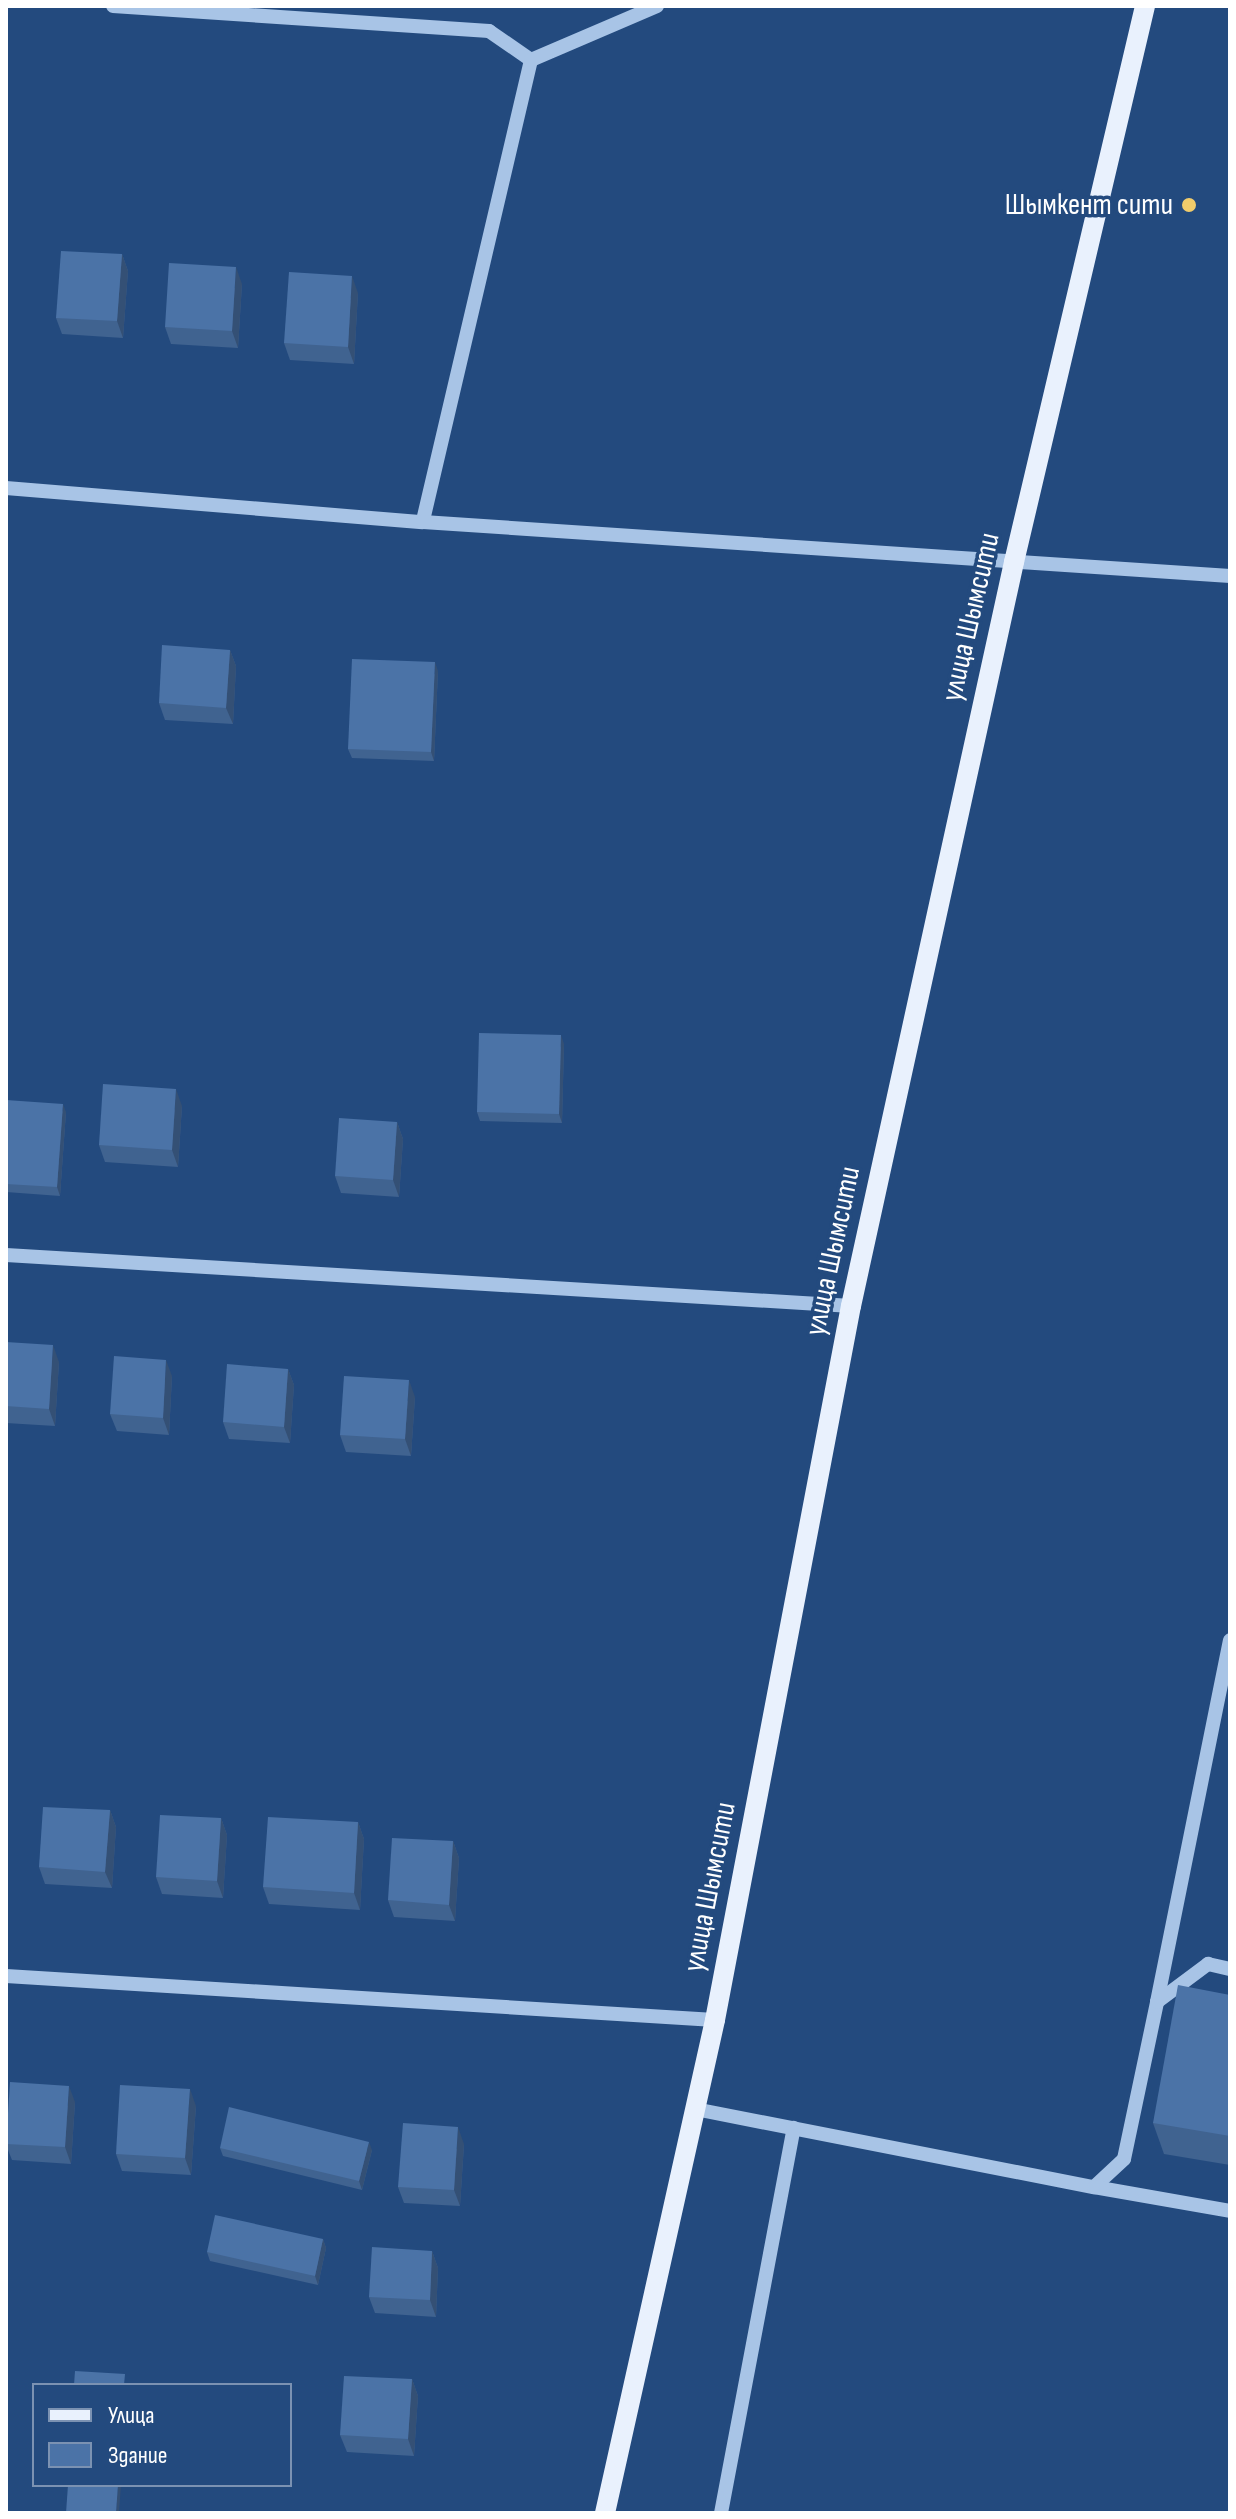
<!DOCTYPE html>
<html>
<head>
<meta charset="utf-8">
<style>
  body { margin:0 }
  #map { position:relative; width:1236px; height:2519px; overflow:hidden; background:#234a7e; font-family:"Sofia Sans Condensed",sans-serif }
  div>[style] { position:absolute }
  [style*='--x'] { left:calc(var(--x)*1px); top:calc(var(--y)*1px); width:calc(var(--w)*1px); rotate:calc(var(--a)*1deg) }
  .minor>* { height:14px; margin:-7px; padding:0 7px; transform-origin:7px; border-radius:7px; background:#a8c4e6 }
  .major>* { height:20px; margin:-10px; padding:0 10px; transform-origin:10px; border-radius:10px; background:#e9f1fd }
  .wall>* { inset:0; background:#406390 }
  .shaded-wall>* { inset:0; background:#345075 }
  .building>* { inset:0; background:#4b73a7 }
  .dots>* { width:22px; height:22px; translate:-50% -50%; box-sizing:border-box; border:4px solid #234a7e; border-radius:50% }
  span { translate:-50% -50%; white-space:nowrap; text-align:center; line-height:1.15; -webkit-text-stroke:7px #234a7e; paint-order:stroke }
  .poi-label { font-size:30px; color:#fff }
  .right { translate:-100% -50%; text-align:right }
  .street-label { font-size:30px; color:#fff }
  .frame { position:absolute; inset:0; border:8px solid #fff; pointer-events:none }
  .legend { position:absolute; left:32px; top:2383px; width:260px; height:104px; box-sizing:border-box; background:#234a7e; border:2px solid #7b92b2; margin:0; padding:10px 14px; list-style:none; font-size:24px; color:#fff }
  .legend li { display:flex; align-items:center; gap:16px; height:40px }
  .legend b { width:40px; border:2px solid #7b92b2 }
</style>
</head>
<body>
<div id="map">
  <div class="minor">
    <div style="--x:113;--y:6;--w:377;--a:3.8"></div>
    <div style="--x:489;--y:31;--w:51;--a:34.6"></div>
    <div style="--x:531;--y:60;--w:474;--a:103.2"></div>
    <div style="--x:531;--y:60;--w:137;--a:-23.2"></div>
    <div style="--x:6;--y:488;--w:418;--a:4.7"></div>
    <div style="--x:423;--y:522;--w:809;--a:3.83"></div>
    <div style="--x:6;--y:1255;--w:847;--a:3.45"></div>
    <div style="--x:6;--y:1976;--w:710;--a:3.55"></div>
    <div style="--x:1157;--y:2002;--w:369;--a:-78.6"></div>
    <div style="--x:695;--y:2109;--w:407;--a:11.1"></div>
    <div style="--x:1094;--y:2187;--w:41;--a:-43"></div>
    <div style="--x:1124;--y:2159;--w:160;--a:-78.1"></div>
    <div style="--x:1157;--y:2002;--w:64;--a:-36.7"></div>
    <div style="--x:1208;--y:1964;--w:23;--a:13"></div>
    <div style="--x:1094;--y:2187;--w:138;--a:10"></div>
    <div style="--x:721;--y:2513;--w:392;--a:-79.3"></div>
  </div>
  <div class="major">
    <div style="--x:605;--y:2513;--w:505;--a:-77.42"></div>
    <div style="--x:715;--y:2020;--w:727;--a:-79.22"></div>
    <div style="--x:851;--y:1306;--w:762;--a:-77.64"></div>
    <div style="--x:1014;--y:562;--w:571;--a:-76.74"></div>
  </div>
  <div class="wall">
    <div style="clip-path:polygon(122px 254px,128px 271px,123px 338px,62px 334px,56px 318px)"></div>
    <div style="clip-path:polygon(242px 284px,238px 348px,171px 344px,165px 327px)"></div>
    <div style="clip-path:polygon(358px 293px,354px 364px,290px 360px,284px 343px)"></div>
    <div style="clip-path:polygon(230px 650px,236px 666px,233px 724px,165px 720px,159px 703px)"></div>
    <div style="clip-path:polygon(438px 671px,434px 761px,352px 758px,348px 749px)"></div>
    <div style="clip-path:polygon(564px 1044px,562px 1123px,480px 1121px,477px 1112px)"></div>
    <div style="clip-path:polygon(6px 1100px,66px 1112px,60px 1196px,6px 1192px)"></div>
    <div style="clip-path:polygon(182px 1106px,178px 1167px,105px 1162px,99px 1145px)"></div>
    <div style="clip-path:polygon(397px 1122px,403px 1139px,399px 1197px,341px 1193px,335px 1176px)"></div>
    <div style="clip-path:polygon(6px 1342px,59px 1362px,55px 1426px,6px 1423px)"></div>
    <div style="clip-path:polygon(288px 1369px,294px 1385px,290px 1443px,229px 1439px,223px 1422px)"></div>
    <div style="clip-path:polygon(172px 1376px,169px 1435px,117px 1431px,110px 1414px)"></div>
    <div style="clip-path:polygon(415px 1397px,411px 1456px,346px 1452px,340px 1435px)"></div>
    <div style="clip-path:polygon(110px 1810px,116px 1827px,112px 1888px,45px 1884px,39px 1867px)"></div>
    <div style="clip-path:polygon(221px 1818px,227px 1835px,223px 1898px,162px 1894px,156px 1877px)"></div>
    <div style="clip-path:polygon(358px 1822px,364px 1839px,360px 1910px,269px 1904px,263px 1887px)"></div>
    <div style="clip-path:polygon(453px 1841px,459px 1858px,455px 1921px,394px 1917px,388px 1900px)"></div>
    <div style="clip-path:polygon(1230px 1995px,1230px 2165px,1164px 2154px,1153px 2123px)"></div>
    <div style="clip-path:polygon(75px 2102px,71px 2164px,12px 2160px,6px 2145px,6px 2135px)"></div>
    <div style="clip-path:polygon(196px 2106px,191px 2175px,122px 2171px,116px 2154px)"></div>
    <div style="clip-path:polygon(464px 2144px,460px 2206px,404px 2203px,398px 2187px)"></div>
    <div style="clip-path:polygon(220px 2148px,372px 2150px,362px 2190px,223px 2156px)"></div>
    <div style="clip-path:polygon(323px 2239px,326px 2248px,318px 2285px,210px 2261px,207px 2252px)"></div>
    <div style="clip-path:polygon(432px 2251px,438px 2268px,436px 2317px,375px 2313px,369px 2297px)"></div>
    <div style="clip-path:polygon(412px 2379px,418px 2396px,414px 2456px,347px 2452px,340px 2435px)"></div>
  </div>
  <div class="shaded-wall">
    <div style="clip-path:polygon(122px 254px,128px 271px,123px 338px,117px 321px)"></div>
    <div style="clip-path:polygon(236px 267px,242px 284px,238px 348px,232px 331px)"></div>
    <div style="clip-path:polygon(352px 276px,358px 293px,354px 364px,348px 347px)"></div>
    <div style="clip-path:polygon(230px 650px,236px 666px,233px 724px,226px 708px)"></div>
    <div style="clip-path:polygon(435px 662px,438px 671px,434px 761px,431px 752px)"></div>
    <div style="clip-path:polygon(561px 1035px,564px 1044px,562px 1123px,559px 1114px)"></div>
    <div style="clip-path:polygon(176px 1089px,182px 1106px,178px 1167px,172px 1150px)"></div>
    <div style="clip-path:polygon(63px 1104px,66px 1112px,60px 1196px,57px 1187px)"></div>
    <div style="clip-path:polygon(397px 1122px,403px 1139px,399px 1197px,393px 1180px)"></div>
    <div style="clip-path:polygon(53px 1345px,59px 1362px,55px 1426px,49px 1409px)"></div>
    <div style="clip-path:polygon(166px 1360px,172px 1376px,169px 1435px,163px 1418px)"></div>
    <div style="clip-path:polygon(288px 1369px,294px 1385px,290px 1443px,284px 1427px)"></div>
    <div style="clip-path:polygon(409px 1380px,415px 1397px,411px 1456px,405px 1439px)"></div>
    <div style="clip-path:polygon(110px 1810px,116px 1827px,112px 1888px,105px 1872px)"></div>
    <div style="clip-path:polygon(221px 1818px,227px 1835px,223px 1898px,217px 1881px)"></div>
    <div style="clip-path:polygon(358px 1822px,364px 1839px,360px 1910px,354px 1893px)"></div>
    <div style="clip-path:polygon(453px 1841px,459px 1858px,455px 1921px,449px 1905px)"></div>
    <div style="clip-path:polygon(69px 2086px,75px 2102px,71px 2164px,65px 2147px)"></div>
    <div style="clip-path:polygon(190px 2089px,196px 2106px,191px 2175px,185px 2158px)"></div>
    <div style="clip-path:polygon(458px 2127px,464px 2144px,460px 2206px,454px 2190px)"></div>
    <div style="clip-path:polygon(369px 2142px,372px 2150px,362px 2190px,359px 2181px)"></div>
    <div style="clip-path:polygon(323px 2239px,326px 2248px,318px 2285px,315px 2276px)"></div>
    <div style="clip-path:polygon(432px 2251px,438px 2268px,436px 2317px,430px 2300px)"></div>
    <div style="clip-path:polygon(412px 2379px,418px 2396px,414px 2456px,408px 2439px)"></div>
    <div style="clip-path:polygon(118px 2485px,121px 2485px,119px 2513px,116px 2513px)"></div>
  </div>
  <div class="building">
    <div style="clip-path:polygon(61px 251px,122px 254px,117px 321px,56px 318px)"></div>
    <div style="clip-path:polygon(169px 263px,236px 267px,232px 331px,165px 327px)"></div>
    <div style="clip-path:polygon(289px 272px,352px 276px,348px 347px,284px 343px)"></div>
    <div style="clip-path:polygon(162px 645px,230px 650px,226px 708px,159px 703px)"></div>
    <div style="clip-path:polygon(352px 659px,435px 662px,431px 752px,348px 749px)"></div>
    <div style="clip-path:polygon(479px 1033px,561px 1035px,559px 1114px,477px 1112px)"></div>
    <div style="clip-path:polygon(103px 1084px,176px 1089px,172px 1150px,99px 1145px)"></div>
    <div style="clip-path:polygon(6px 1100px,63px 1104px,57px 1187px,6px 1184px)"></div>
    <div style="clip-path:polygon(339px 1118px,397px 1122px,393px 1180px,335px 1176px)"></div>
    <div style="clip-path:polygon(6px 1342px,53px 1345px,49px 1409px,6px 1406px)"></div>
    <div style="clip-path:polygon(114px 1356px,166px 1360px,163px 1418px,110px 1414px)"></div>
    <div style="clip-path:polygon(227px 1364px,288px 1369px,284px 1427px,223px 1422px)"></div>
    <div style="clip-path:polygon(344px 1376px,409px 1380px,405px 1439px,340px 1435px)"></div>
    <div style="clip-path:polygon(43px 1807px,110px 1810px,105px 1872px,39px 1867px)"></div>
    <div style="clip-path:polygon(160px 1815px,221px 1818px,217px 1881px,156px 1877px)"></div>
    <div style="clip-path:polygon(268px 1817px,358px 1822px,354px 1893px,263px 1887px)"></div>
    <div style="clip-path:polygon(392px 1838px,453px 1841px,449px 1905px,388px 1900px)"></div>
    <div style="clip-path:polygon(1178px 1985px,1230px 1995px,1230px 2136px,1153px 2123px)"></div>
    <div style="clip-path:polygon(10px 2082px,69px 2086px,65px 2147px,6px 2144px)"></div>
    <div style="clip-path:polygon(120px 2085px,190px 2089px,185px 2158px,116px 2154px)"></div>
    <div style="clip-path:polygon(229px 2107px,369px 2142px,359px 2181px,220px 2148px)"></div>
    <div style="clip-path:polygon(403px 2123px,458px 2127px,454px 2190px,398px 2187px)"></div>
    <div style="clip-path:polygon(215px 2215px,323px 2239px,315px 2276px,207px 2252px)"></div>
    <div style="clip-path:polygon(372px 2247px,432px 2251px,430px 2300px,369px 2297px)"></div>
    <div style="clip-path:polygon(75px 2371px,125px 2374px,124px 2385px,74px 2385px)"></div>
    <div style="clip-path:polygon(344px 2376px,412px 2379px,408px 2439px,340px 2435px)"></div>
    <div style="clip-path:polygon(68px 2485px,118px 2485px,116px 2513px,66px 2513px)"></div>
    <div style="clip-path:polygon(326px 2511px,358px 2513px,326px 2513px)"></div>
  </div>
  <div class="dots">
    <div style="left:1189px;top:205px;background:#f1cc6b"></div>
  </div>
  <div class="poi-label">
    <span class="right" style="left:1173px;top:205px">Шымкент сити</span>
  </div>
  <div class="street-label">
    <span style="left:971px;top:617px;rotate:-77deg">улица Шымсити</span>
    <span style="left:833px;top:1251px;rotate:-78deg">улица Шымсити</span>
    <span style="left:710px;top:1887px;rotate:-79deg">улица Шымсити</span>
  </div>
  <div class="frame"></div>
  <ul class="legend">
  <li><b style="height:10px;background:#e9f1fd"></b>Улица</li>
  <li><b style="height:22px;background:#4b73a7"></b>Здание</li>
  </ul>
</div>
</body>
</html>
